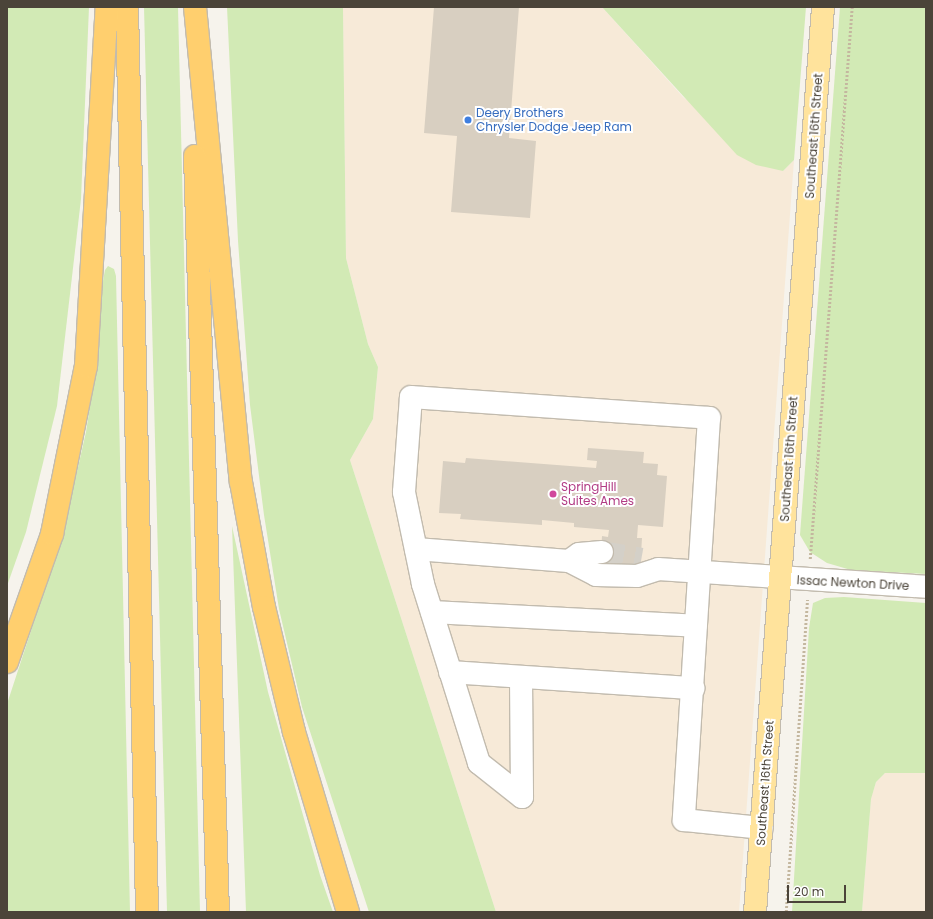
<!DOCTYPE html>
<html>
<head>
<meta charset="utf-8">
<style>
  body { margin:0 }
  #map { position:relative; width:933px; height:919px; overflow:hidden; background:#f6f3ec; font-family:Poppins,sans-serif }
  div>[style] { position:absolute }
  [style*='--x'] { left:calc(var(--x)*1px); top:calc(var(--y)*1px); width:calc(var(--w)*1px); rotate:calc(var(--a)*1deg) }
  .commercial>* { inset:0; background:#f7ead8 }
  .green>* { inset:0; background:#d2eab5 }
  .building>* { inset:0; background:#d8cfc1 }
  .minor-tunnel>* { height:22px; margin-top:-11px; transform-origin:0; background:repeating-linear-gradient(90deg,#d4d0c8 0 22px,transparent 0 33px) }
  .path>* { height:2.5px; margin-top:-1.25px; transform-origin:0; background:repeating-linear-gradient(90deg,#c4b79f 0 2px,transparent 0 4px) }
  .roads { filter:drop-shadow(1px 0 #c2bbae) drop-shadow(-1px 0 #c2bbae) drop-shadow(0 1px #c2bbae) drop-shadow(0 -1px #c2bbae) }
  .minor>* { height:22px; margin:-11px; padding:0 11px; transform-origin:11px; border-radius:11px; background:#fff }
  .major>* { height:22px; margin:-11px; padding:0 11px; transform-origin:11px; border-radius:11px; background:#ffe39c }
  .highway>* { height:22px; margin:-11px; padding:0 11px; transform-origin:11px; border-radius:11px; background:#ffcf6e }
  .dots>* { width:11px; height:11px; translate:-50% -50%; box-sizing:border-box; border:2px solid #fff; border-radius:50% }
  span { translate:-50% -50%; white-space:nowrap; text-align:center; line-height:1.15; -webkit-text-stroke:4px #fff; paint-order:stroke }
  .shop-label { font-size:12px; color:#366cbe }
  .left { translate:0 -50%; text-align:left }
  .street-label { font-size:12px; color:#4b4439 }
  .hotel-label { font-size:12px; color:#b23c85 }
  .frame { position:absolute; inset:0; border:8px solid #4b4439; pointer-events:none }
  .scale { position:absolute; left:787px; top:885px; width:59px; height:18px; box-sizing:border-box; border:2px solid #4b4439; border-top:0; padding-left:5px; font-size:12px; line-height:14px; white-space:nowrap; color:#4b4439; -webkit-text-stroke:3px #fff; paint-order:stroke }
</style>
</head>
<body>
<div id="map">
  <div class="commercial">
    <div style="clip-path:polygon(343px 7px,602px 7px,683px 97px,783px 171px,794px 160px,739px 912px,496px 912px,350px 460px,373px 419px,378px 367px,368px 344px,346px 258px)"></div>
    <div style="clip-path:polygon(900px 772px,926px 773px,926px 912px,862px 912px,871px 798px,876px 782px,885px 773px)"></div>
  </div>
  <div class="green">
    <div style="clip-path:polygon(7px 7px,89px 7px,81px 199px,57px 406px,26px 532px,7px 586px)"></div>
    <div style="clip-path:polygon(144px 7px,178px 7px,200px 912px,167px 912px)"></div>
    <div style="clip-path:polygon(227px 7px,343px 7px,346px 258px,368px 344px,378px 367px,373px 419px,350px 460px,496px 912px,369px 912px,302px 707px,279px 609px,264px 515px,250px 405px,238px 241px)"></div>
    <div style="clip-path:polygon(602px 7px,806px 7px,794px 160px,783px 171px,756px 165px,737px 155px)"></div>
    <div style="clip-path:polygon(840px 7px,926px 7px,926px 574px,851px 570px,827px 563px,810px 552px,800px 535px)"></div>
    <div style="clip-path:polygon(108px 266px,114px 269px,116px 276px,130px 912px,7px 912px,7px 704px,63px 533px,86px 432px,97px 361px,99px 302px,105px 270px)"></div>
    <div style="clip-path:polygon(232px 526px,268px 692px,320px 875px,333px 912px,246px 912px)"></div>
    <div style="clip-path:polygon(844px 597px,926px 603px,926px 773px,885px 773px,876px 782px,871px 799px,862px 912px,792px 912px,809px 628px,813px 603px,825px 598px)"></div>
  </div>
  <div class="building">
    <div style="clip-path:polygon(434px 7px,519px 7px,509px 138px,536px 141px,530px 218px,451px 212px,457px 136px,424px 133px)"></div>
    <div style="clip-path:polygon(588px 448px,644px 452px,643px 463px,658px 464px,657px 475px,667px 476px,663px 527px,638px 525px,637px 538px,642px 538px,640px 571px,600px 568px,602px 536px,608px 537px,609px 530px,574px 527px,574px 523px,542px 520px,542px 525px,460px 519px,461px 514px,439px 513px,443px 461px,465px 463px,466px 458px,596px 468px,597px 461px,587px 460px)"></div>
  </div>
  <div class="minor-tunnel">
    <div style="--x:602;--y:552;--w:40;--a:10"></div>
  </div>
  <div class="path">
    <div style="--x:810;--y:559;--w:554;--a:-85.65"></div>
    <div style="--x:786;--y:912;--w:313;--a:-86.1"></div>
  </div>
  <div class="roads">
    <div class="minor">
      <div style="--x:416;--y:549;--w:153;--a:4.5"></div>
      <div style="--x:569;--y:561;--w:30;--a:27"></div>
      <div style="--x:596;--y:575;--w:41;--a:1.4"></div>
      <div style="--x:637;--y:576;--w:22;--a:-18"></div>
      <div style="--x:658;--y:569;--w:269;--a:3.8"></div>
      <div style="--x:569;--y:561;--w:12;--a:-35"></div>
      <div style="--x:579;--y:554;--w:23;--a:-5"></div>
      <div style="--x:432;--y:612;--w:264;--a:3"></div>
      <div style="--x:450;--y:672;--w:244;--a:3.8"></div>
      <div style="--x:521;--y:678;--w:119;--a:89.5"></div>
      <div style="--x:522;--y:797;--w:55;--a:-141.7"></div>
      <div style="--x:479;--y:763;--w:188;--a:-107.4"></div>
      <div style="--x:423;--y:584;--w:94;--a:-101.7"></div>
      <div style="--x:404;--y:492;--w:95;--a:-85.8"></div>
      <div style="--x:411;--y:397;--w:299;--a:4"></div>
      <div style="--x:709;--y:418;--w:403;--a:93.6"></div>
      <div style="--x:684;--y:820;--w:78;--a:5.9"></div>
    </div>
    <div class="major">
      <div style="--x:755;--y:912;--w:908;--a:-85.7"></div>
    </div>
    <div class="highway">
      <div style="--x:127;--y:7;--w:905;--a:88.73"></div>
      <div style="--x:195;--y:7;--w:477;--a:84.5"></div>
      <div style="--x:241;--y:482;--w:127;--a:79.6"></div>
      <div style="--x:264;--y:607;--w:129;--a:76.5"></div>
      <div style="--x:294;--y:732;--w:188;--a:73.3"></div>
      <div style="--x:195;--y:156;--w:756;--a:88.26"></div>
      <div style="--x:7;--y:662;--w:136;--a:-70.6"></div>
      <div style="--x:52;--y:534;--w:171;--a:-78.6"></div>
      <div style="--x:86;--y:366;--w:360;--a:-86.7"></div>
    </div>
  </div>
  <div class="dots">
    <div style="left:468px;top:120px;background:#3f7fe0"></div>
    <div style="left:553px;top:494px;background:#d1479c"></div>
  </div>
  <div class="shop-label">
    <span class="left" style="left:476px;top:120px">Deery Brothers<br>Chrysler Dodge Jeep Ram</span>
  </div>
  <div class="street-label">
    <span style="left:814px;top:136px;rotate:-86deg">Southeast 16th Street</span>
    <span style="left:789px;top:459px;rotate:-86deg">Southeast 16th Street</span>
    <span style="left:853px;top:583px;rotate:3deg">Issac Newton Drive</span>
    <span style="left:765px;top:783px;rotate:-86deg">Southeast 16th Street</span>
  </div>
  <div class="hotel-label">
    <span class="left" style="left:561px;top:494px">SpringHill<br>Suites Ames</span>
  </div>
  <div class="frame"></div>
  <div class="scale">20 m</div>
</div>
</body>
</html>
